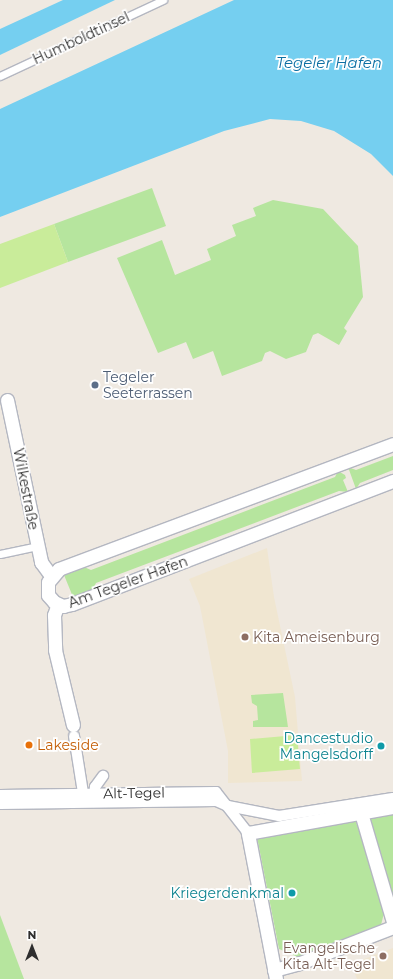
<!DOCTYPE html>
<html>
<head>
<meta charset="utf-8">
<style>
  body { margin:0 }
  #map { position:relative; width:393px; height:979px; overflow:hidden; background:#efe9e1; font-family:Montserrat,sans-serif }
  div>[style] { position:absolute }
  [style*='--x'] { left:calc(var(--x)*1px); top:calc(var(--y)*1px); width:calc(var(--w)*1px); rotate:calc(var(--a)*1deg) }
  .education>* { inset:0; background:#f0e6d1 }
  .green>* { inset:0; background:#b6e59e }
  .pitch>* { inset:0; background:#c9ec9a }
  .water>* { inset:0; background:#75cff0 }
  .roads { filter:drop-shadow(1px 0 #b4b7c1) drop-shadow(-1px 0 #b4b7c1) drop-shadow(0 1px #b4b7c1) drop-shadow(0 -1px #b4b7c1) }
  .service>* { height:7px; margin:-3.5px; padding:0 3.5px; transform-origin:3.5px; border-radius:3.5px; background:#fff }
  .pedestrian>* { height:10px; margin:-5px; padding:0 5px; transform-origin:5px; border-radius:5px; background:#fff }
  .minor>* { height:13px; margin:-6.5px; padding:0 6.5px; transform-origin:6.5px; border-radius:6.5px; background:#fff }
  .dots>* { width:11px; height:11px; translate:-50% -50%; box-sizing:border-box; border:2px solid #fff; border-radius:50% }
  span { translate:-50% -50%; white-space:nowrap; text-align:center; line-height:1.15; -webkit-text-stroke:3.5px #fff; paint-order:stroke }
  .street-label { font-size:14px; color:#2e2e2e }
  .service-label { font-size:14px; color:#4e5e75 }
  .left { translate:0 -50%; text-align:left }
  .education-label { font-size:14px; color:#785e54 }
  .right { translate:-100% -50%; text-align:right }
  .culture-label { font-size:14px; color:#0d838f }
  .food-label { font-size:14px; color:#c56008 }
  .water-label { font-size:15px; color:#0d6fa3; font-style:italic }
  .north { position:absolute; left:12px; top:927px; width:40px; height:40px; -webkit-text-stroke:3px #fff; paint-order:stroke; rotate:0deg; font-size:11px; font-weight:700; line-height:16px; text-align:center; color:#2e2e2e }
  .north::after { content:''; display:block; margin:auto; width:14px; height:18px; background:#2e2e2e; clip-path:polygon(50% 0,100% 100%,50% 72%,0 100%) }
</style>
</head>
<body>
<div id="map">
  <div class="education">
    <div style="clip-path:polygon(267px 548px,274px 597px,295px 697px,302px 781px,228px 783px,228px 751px,200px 606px,189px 579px)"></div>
    <div style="clip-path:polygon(393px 948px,393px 979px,357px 979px,351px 964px)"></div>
  </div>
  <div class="green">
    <div style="clip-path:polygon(152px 188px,166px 226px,68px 262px,54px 224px)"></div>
    <div style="clip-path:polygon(273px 200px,323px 209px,358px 246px,363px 297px,344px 328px,347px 331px,339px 345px,318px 333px,313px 335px,306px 352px,286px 359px,270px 351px,265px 353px,262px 361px,222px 376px,213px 351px,193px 359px,186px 342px,158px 353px,117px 258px,162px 240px,175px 275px,211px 260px,207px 249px,236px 236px,232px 225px,256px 216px,253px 208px)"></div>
    <div style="clip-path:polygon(393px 456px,393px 470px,360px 483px,356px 489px,348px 467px,356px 470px)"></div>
    <div style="clip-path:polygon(338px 471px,345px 475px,346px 478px,343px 480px,348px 492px,339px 491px,96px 583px,93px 589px,73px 597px,64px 575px,84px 567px,91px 570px,335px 477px)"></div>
    <div style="clip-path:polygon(283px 693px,288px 727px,253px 727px,253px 721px,258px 720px,257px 706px,252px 703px,251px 695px)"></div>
    <div style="clip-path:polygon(393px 812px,393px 899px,369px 818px)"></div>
    <div style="clip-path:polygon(355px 819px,385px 909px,381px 925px,298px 957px,279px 949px,257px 837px)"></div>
    <div style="clip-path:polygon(0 915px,24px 979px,0 979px)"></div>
  </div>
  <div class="pitch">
    <div style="clip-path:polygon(54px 224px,68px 262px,0 288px,0 244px)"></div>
    <div style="clip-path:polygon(297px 735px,300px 769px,252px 773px,250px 739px)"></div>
  </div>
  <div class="water">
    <div style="clip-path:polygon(63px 0,115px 0,0 55px,0 29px)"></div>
    <div style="clip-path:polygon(234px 0,393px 0,393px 176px,371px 154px,334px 131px,301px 121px,270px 119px,224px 131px,0 217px,0 109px)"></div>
  </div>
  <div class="roads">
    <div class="service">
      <div style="--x:0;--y:76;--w:180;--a:-25"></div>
      <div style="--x:0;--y:554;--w:38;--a:-12"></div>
    </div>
    <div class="pedestrian">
      <div style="--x:74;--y:736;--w:64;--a:81"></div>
      <div style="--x:0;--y:795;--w:216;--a:-0.8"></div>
      <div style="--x:216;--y:792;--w:52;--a:52"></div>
      <div style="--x:94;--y:800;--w:13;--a:-86"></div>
      <div style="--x:95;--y:787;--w:14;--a:-54"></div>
      <div style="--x:0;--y:804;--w:216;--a:-0.8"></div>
      <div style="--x:216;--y:801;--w:13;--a:23"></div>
      <div style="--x:228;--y:806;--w:52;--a:11.1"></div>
      <div style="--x:279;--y:816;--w:115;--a:-9"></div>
    </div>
    <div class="minor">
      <div style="--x:7;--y:400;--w:166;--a:78.1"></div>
      <div style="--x:41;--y:562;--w:17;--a:54"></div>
      <div style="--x:393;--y:444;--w:357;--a:159.5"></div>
      <div style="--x:59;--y:569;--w:17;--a:130"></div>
      <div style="--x:48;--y:582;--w:13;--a:90"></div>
      <div style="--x:48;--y:595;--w:9;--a:49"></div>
      <div style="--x:54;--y:602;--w:10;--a:24"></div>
      <div style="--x:63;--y:606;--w:9;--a:-13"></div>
      <div style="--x:72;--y:604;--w:344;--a:-21"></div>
      <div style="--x:58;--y:604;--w:12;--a:110"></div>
      <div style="--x:54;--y:615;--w:35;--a:88"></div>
      <div style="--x:55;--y:650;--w:77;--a:76.5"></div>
      <div style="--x:361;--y:813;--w:114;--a:73.6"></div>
      <div style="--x:274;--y:970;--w:27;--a:-15"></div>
      <div style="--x:300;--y:963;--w:100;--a:-21.2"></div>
      <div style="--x:276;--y:979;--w:149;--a:-100.9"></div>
      <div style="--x:248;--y:833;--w:147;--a:-10.2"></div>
    </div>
  </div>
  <div class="dots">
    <div style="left:95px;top:385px;background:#5c6f8a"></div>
    <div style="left:245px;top:637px;background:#8d6e63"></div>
    <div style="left:29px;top:745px;background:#e8710a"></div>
    <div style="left:381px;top:746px;background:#0f9aa8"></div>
    <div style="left:292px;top:893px;background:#0f9aa8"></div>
    <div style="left:383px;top:956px;background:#8d6e63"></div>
  </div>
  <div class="street-label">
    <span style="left:81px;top:38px;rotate:-25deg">Humboldtinsel</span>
    <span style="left:26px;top:489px;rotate:79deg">Wilkestraße</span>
    <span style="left:128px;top:582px;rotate:-20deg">Am Tegeler Hafen</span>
    <span style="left:134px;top:793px;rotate:-1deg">Alt-Tegel</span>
  </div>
  <div class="service-label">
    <span class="left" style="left:103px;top:385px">Tegeler<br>Seeterrassen</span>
  </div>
  <div class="education-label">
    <span class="left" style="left:253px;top:637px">Kita Ameisenburg</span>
    <span class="right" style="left:375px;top:956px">Evangelische<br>Kita Alt-Tegel</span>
  </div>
  <div class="culture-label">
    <span class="right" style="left:373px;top:746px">Dancestudio<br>Mangelsdorff</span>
    <span class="right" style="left:284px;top:893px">Kriegerdenkmal</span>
  </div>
  <div class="food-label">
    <span class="left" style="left:37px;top:745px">Lakeside</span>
  </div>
  <div class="water-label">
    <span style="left:329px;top:63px">Tegeler Hafen</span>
  </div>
  <div class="north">N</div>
</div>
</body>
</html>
